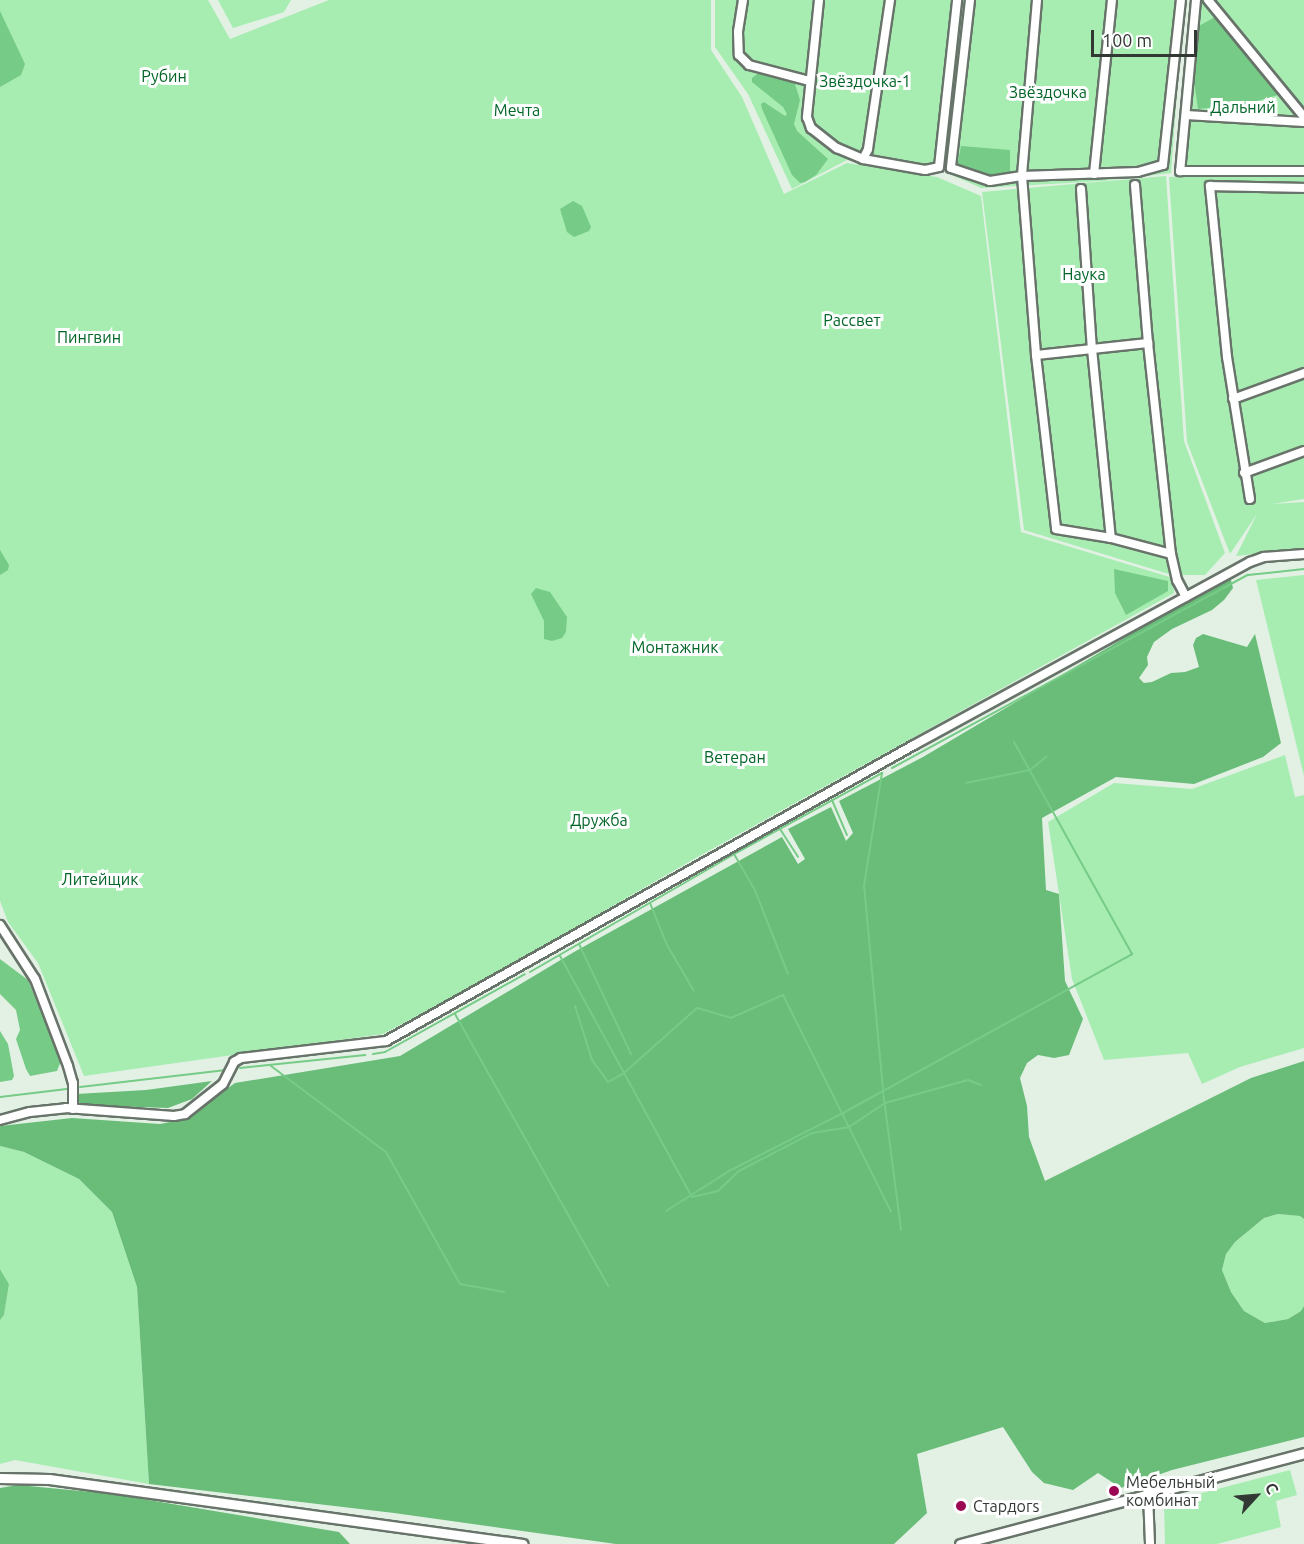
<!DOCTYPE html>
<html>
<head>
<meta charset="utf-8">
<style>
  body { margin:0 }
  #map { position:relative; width:1304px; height:1544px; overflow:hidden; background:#e3f1e5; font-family:Ubuntu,sans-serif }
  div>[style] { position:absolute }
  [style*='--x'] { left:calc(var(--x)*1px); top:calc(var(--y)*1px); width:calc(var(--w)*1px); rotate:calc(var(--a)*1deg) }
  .green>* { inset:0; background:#a7edb2 }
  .forest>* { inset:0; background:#69bd79 }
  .water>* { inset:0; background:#76cb86 }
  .stream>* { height:2px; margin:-1px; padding:0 1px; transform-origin:1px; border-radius:1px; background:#76cb86 }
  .roads { filter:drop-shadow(2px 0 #68746a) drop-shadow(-2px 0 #68746a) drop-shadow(0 2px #68746a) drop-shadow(0 -2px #68746a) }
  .minor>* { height:8px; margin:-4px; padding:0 4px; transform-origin:4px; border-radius:4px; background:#fff }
  .tertiary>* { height:9px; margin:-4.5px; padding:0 4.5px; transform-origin:4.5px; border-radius:4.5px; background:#fff }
  .dots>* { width:16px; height:16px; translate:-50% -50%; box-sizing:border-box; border:3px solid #fff; border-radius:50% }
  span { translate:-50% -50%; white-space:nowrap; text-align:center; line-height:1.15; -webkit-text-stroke:6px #fff; paint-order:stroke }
  .park-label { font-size:16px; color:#006527 }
  .poi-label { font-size:16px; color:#323833 }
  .left { translate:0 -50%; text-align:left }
  .north { position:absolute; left:1226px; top:1466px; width:60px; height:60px; -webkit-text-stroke:4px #fff; paint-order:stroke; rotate:64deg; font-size:16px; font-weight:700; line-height:24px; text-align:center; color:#323833 }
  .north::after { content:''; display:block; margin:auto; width:21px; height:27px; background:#323833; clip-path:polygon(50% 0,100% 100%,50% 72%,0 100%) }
  .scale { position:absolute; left:1091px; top:30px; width:106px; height:27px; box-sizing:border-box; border:3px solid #323833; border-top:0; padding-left:8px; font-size:18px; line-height:21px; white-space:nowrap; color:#323833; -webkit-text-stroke:4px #fff; paint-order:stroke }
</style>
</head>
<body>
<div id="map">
  <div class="green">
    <div style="clip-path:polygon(0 0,208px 0,230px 39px,329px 0,711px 0,711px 50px,742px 97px,784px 194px,847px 163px,937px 177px,981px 196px,1021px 532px,1173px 578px,1174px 593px,694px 859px,477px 984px,383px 1034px,84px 1076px,38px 963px,8px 922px,0 901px)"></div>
    <div style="clip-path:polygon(218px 0,291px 0,284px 12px,233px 28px)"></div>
    <div style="clip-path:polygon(715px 0,958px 0,939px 170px,928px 173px,847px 160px,792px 189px,748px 94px,715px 47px)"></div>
    <div style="clip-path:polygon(963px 0,1184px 0,1171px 173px,1102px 181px,981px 188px,945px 172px)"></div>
    <div style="clip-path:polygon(1190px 0,1304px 0,1304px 170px,1176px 175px)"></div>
    <div style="clip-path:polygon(1304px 174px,1304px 499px,1272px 504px,1304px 502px,1304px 549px,1236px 556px,1257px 514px,1230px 554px,1187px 442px,1169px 177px)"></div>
    <div style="clip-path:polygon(1166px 176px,1184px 441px,1225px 553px,1205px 575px,1172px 575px,1024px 530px,982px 192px)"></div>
    <div style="clip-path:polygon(1304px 575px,1304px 776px,1256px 580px)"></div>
    <div style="clip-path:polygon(1285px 755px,1295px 797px,1304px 795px,1304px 1048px,1240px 1067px,1202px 1084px,1188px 1053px,1104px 1060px,1072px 979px,1048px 822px,1114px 783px,1192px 789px)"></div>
    <div style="clip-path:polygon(0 1146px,24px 1152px,79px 1179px,112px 1212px,137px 1287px,149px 1484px,15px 1460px,0 1464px,0 1320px,4px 1315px,9px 1284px,0 1269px)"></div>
    <div style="clip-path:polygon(1278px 1214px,1300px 1216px,1304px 1219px,1304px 1306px,1301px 1311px,1288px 1319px,1265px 1323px,1244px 1311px,1231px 1292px,1222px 1270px,1226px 1254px,1235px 1242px,1264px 1218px)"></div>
    <div style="clip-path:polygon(1290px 1470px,1297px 1495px,1276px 1501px,1281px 1527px,1217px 1544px,1165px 1544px,1164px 1503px)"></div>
  </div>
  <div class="forest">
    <div style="clip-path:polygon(1224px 579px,1231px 580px,1233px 588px,1224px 600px,1212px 610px,1172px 629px,1154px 642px,1147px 657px,1148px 665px,1139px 678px,1144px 683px,1152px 682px,1171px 673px,1185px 672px,1199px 667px,1193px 645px,1196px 638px,1203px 634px,1247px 647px,1255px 634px,1281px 743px,1263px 757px,1194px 784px,1116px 777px,1042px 818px,1046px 890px,1059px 894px,1065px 981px,1083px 1019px,1069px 1055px,1054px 1058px,1038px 1055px,1027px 1063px,1020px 1078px,1027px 1106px,1029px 1137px,1045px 1181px,1251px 1078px,1304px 1061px,1304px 1219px,1300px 1216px,1278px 1214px,1264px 1218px,1235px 1242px,1226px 1254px,1222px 1270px,1231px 1292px,1244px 1311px,1265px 1323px,1288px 1319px,1301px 1311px,1304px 1306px,1304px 1437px,1172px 1470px,1121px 1488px,1098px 1473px,1073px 1490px,1044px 1483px,1032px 1472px,1003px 1427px,917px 1454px,927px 1513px,894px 1544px,616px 1544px,394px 1513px,149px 1484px,137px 1287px,112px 1212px,79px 1179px,24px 1152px,0 1146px,0 1126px,72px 1118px,160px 1124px,185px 1119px,235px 1083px,400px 1056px,574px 952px,782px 837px,798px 864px,805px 859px,788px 829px,831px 807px,846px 841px,853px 833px,839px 801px,923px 757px)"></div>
    <div style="clip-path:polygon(212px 1081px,192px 1099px,168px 1108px,81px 1105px,76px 1097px,76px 1094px,146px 1090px)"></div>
    <div style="clip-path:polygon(18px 1485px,113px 1494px,339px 1532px,350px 1544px,0 1544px,0 1488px)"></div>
  </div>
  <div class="water">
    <div style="clip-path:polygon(0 11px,25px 64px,21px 75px,0 87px)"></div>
    <div style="clip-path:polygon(1215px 17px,1278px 95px,1246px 104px,1198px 109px,1191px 60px,1197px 27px)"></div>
    <div style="clip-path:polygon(760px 72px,794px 81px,800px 100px,794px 124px,797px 131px,828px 159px,816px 175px,805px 182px,800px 183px,792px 175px,762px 109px,761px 104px,764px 102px,785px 116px,787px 114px,783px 107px,752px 82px,752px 78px)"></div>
    <div style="clip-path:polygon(961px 146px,1010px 150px,1010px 173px,1003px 178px,957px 167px)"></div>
    <div style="clip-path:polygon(573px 201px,582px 206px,591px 227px,589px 231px,574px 237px,567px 232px,560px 209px)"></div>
    <div style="clip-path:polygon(0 550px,9px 565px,8px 570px,0 575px)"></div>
    <div style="clip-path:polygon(1114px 569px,1168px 581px,1168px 591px,1126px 615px,1115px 593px)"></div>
    <div style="clip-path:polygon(536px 588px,550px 592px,567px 617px,566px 632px,562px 638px,552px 641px,544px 639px,544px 621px,531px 594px)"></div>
    <div style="clip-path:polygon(0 959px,28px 980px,61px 1061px,57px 1071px,30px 1076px,26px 1069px,16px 1039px,20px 1030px,16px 1010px,0 994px)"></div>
    <div style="clip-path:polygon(0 1031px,8px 1044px,14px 1076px,12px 1080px,0 1082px)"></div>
    <div style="clip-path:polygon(0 1269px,9px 1284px,4px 1315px,0 1320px)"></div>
  </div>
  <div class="stream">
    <div style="--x:892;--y:768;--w:405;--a:-28.5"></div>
    <div style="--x:1248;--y:575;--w:56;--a:-6.1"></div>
    <div style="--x:882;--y:773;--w:113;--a:99.1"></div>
    <div style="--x:864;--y:885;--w:207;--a:84.7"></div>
    <div style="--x:883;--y:1091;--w:140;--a:82.6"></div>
    <div style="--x:966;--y:783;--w:65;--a:-11.5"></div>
    <div style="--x:1030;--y:770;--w:21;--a:-39"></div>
    <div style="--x:832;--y:800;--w:38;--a:67"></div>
    <div style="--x:780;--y:829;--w:33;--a:57"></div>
    <div style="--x:734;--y:854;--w:39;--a:60"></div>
    <div style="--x:754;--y:888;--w:92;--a:68.4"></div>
    <div style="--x:650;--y:903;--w:45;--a:68"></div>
    <div style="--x:667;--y:945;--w:53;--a:59.6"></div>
    <div style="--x:579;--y:944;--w:122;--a:64.7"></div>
    <div style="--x:560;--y:956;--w:275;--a:61.3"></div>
    <div style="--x:692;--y:1197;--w:27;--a:-13"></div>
    <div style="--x:718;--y:1191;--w:29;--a:-44"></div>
    <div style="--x:739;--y:1171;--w:82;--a:-27.5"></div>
    <div style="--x:812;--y:1133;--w:37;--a:-9"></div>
    <div style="--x:849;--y:1127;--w:43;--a:-33.7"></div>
    <div style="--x:885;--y:1103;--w:86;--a:-15.5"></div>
    <div style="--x:968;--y:1080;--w:14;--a:21"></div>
    <div style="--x:530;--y:972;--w:236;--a:-30"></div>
    <div style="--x:734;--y:854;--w:169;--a:-28.7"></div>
    <div style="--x:575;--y:1006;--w:57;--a:72.5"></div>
    <div style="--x:592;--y:1060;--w:27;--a:54"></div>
    <div style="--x:608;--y:1082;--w:18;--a:-29"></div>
    <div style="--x:624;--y:1073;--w:98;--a:-41.7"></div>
    <div style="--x:697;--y:1008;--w:35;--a:16"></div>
    <div style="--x:731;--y:1018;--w:57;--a:-23.9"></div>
    <div style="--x:783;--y:995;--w:242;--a:63.5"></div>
    <div style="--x:455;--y:1014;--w:312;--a:60.6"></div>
    <div style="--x:373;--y:1054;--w:12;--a:-9"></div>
    <div style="--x:385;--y:1052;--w:160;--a:-29.1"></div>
    <div style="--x:271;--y:1066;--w:144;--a:36.8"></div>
    <div style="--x:386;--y:1152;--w:151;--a:60.7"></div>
    <div style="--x:460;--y:1284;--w:45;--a:10.3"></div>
    <div style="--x:240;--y:1068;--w:126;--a:-5.9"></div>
    <div style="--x:80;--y:1087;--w:147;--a:-6.6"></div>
    <div style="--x:0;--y:1097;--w:67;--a:-6.8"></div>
    <div style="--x:666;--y:1211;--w:75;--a:-32.4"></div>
    <div style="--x:729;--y:1171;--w:128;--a:-27"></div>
    <div style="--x:843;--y:1113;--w:330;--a:-28.8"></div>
    <div style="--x:1132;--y:954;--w:243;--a:-119.1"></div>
  </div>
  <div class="roads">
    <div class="minor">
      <div style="--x:743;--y:0;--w:32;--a:99"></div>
      <div style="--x:738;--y:32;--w:23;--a:88"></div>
      <div style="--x:739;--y:55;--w:14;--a:45"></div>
      <div style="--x:749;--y:65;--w:62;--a:14.9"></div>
      <div style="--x:819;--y:0;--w:118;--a:95.9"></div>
      <div style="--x:807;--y:117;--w:12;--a:70"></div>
      <div style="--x:811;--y:128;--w:33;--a:38"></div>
      <div style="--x:837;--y:148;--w:28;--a:23"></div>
      <div style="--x:863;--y:159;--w:63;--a:10.1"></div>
      <div style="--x:925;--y:170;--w:14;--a:-12"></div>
      <div style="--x:939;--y:167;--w:168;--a:-83.8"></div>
      <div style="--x:970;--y:0;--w:169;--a:96.5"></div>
      <div style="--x:951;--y:168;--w:41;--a:18.4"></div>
      <div style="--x:990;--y:181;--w:32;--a:-9"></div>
      <div style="--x:1022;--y:176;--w:116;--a:-2"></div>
      <div style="--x:1138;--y:172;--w:26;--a:-16"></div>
      <div style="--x:1163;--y:165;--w:166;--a:-83.8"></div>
      <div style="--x:1037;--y:0;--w:177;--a:94.9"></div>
      <div style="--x:1022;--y:176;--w:180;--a:85.5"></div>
      <div style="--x:1036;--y:355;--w:175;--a:83.4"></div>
      <div style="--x:1056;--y:529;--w:56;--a:9.3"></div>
      <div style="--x:1111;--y:538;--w:62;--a:14.9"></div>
      <div style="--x:1171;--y:554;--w:27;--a:77"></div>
      <div style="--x:1177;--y:580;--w:19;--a:62"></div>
      <div style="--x:1196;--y:0;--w:172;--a:95.3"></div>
      <div style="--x:1180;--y:171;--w:124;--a:0"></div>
      <div style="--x:1208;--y:0;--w:151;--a:50.6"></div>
      <div style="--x:1186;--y:115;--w:118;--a:3.4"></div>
      <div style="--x:863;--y:159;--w:11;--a:-63"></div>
      <div style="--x:868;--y:149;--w:151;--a:-81.6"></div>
      <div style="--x:1094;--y:174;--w:175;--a:-84.1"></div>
      <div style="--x:1135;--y:185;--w:159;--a:85.3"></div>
      <div style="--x:1148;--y:343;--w:212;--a:83.8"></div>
      <div style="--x:1081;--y:189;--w:160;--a:86.1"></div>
      <div style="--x:1092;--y:349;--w:190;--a:84.3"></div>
      <div style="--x:1036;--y:355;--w:113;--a:-6.1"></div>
      <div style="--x:1233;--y:399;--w:76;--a:-20.1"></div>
      <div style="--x:1244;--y:473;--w:64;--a:-20.1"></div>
      <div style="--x:1250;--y:499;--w:144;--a:-99.2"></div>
      <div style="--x:1227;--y:357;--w:172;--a:-95.7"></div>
      <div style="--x:1210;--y:186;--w:94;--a:1.2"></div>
      <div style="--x:0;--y:925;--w:64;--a:57.1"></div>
      <div style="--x:35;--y:979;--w:93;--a:69.2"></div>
      <div style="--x:68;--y:1066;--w:18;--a:74"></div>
      <div style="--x:73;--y:1083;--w:26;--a:90"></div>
      <div style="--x:0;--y:1120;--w:31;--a:-15"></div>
      <div style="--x:30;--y:1112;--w:36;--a:-6"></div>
      <div style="--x:66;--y:1108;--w:108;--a:4.2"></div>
      <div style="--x:174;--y:1116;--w:11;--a:-10"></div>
      <div style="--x:185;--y:1114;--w:48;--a:-38.3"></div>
      <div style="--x:223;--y:1084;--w:25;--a:-63"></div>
      <div style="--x:234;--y:1062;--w:8;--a:-30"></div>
      <div style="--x:241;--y:1058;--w:146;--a:-6.7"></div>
      <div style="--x:386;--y:1041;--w:605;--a:-29.28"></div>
      <div style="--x:914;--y:745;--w:383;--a:-28.6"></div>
      <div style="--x:1250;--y:562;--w:15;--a:-20"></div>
      <div style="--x:1264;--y:557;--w:40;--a:-4.3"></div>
      <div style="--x:1148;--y:1494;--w:50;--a:87.7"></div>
    </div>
    <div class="tertiary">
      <div style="--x:0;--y:1478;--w:49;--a:1.2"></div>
      <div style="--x:49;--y:1479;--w:478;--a:7.8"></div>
      <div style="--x:960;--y:1544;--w:356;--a:-14.8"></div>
    </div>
  </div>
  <div class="dots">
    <div style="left:1114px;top:1491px;background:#9c0754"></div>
    <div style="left:961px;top:1506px;background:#9c0754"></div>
  </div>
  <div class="park-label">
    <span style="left:164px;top:76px">Рубин</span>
    <span style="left:865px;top:81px">Звёздочка-1</span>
    <span style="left:1048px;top:92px">Звёздочка</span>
    <span style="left:1243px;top:107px">Дальний</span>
    <span style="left:517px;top:110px">Мечта</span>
    <span style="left:1084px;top:274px">Наука</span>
    <span style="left:852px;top:320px">Рассвет</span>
    <span style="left:89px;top:337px">Пингвин</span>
    <span style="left:675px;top:647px">Монтажник</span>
    <span style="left:735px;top:757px">Ветеран</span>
    <span style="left:599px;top:820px">Дружба</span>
    <span style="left:100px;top:879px">Литейщик</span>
  </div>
  <div class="poi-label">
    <span class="left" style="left:1126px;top:1491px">Мебельный<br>комбинат</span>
    <span class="left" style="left:973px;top:1506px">Стардогs</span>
  </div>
  <div class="north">С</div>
  <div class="scale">100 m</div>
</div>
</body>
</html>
